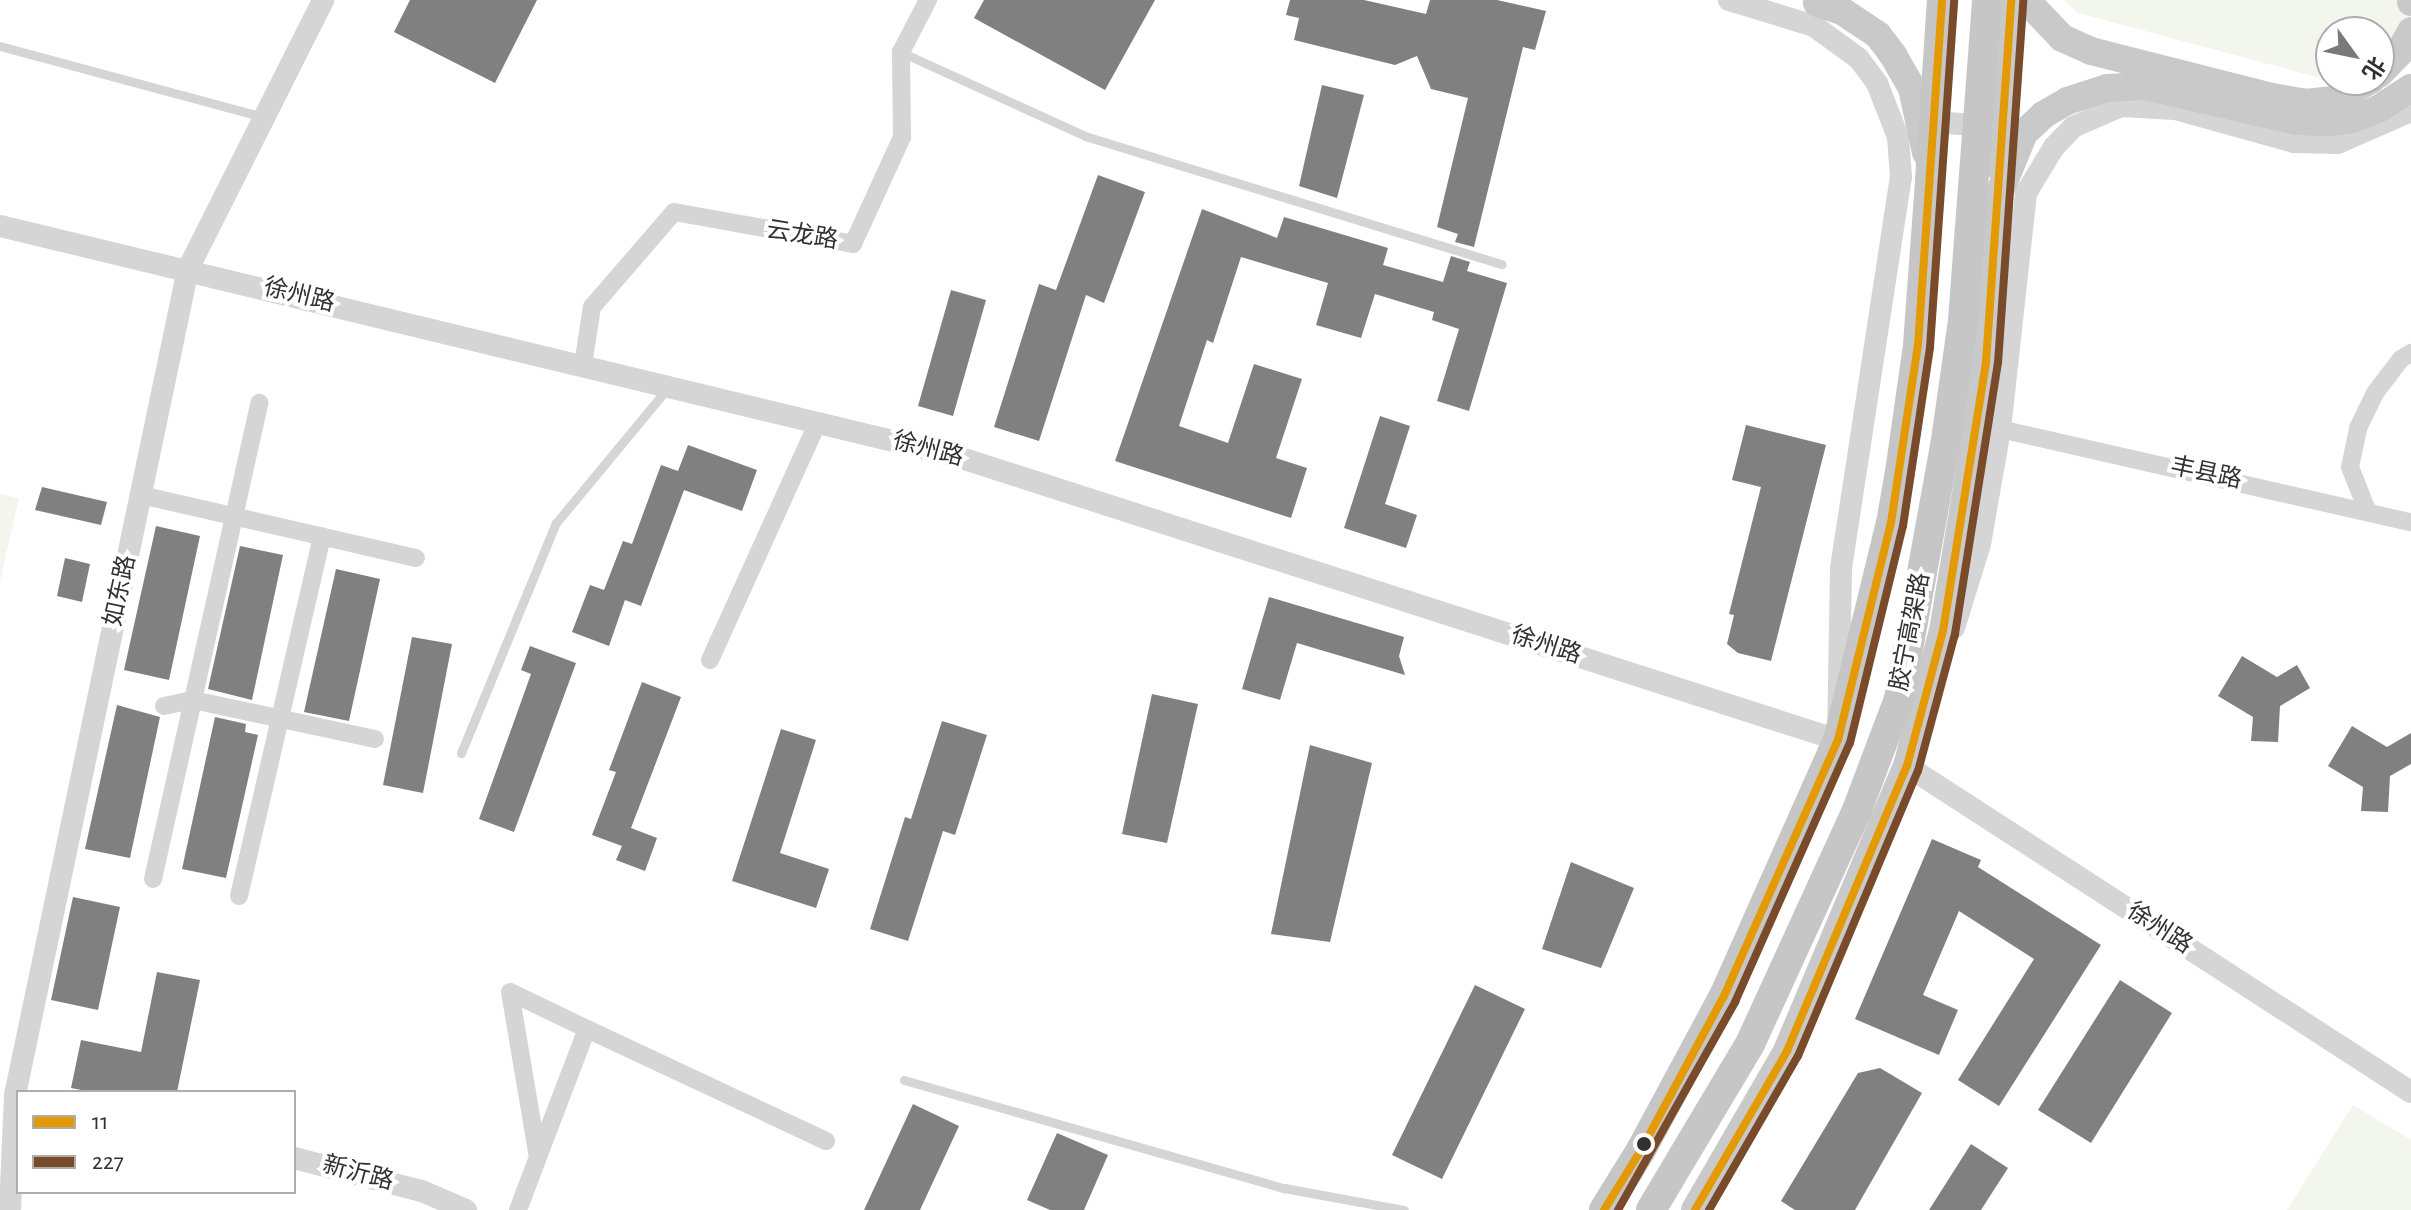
<!DOCTYPE html>
<html>
<head>
<meta charset="utf-8">
<style>
  body { margin:0 }
  #map { position:relative; width:2411px; height:1210px; overflow:hidden; background:#fff; font-family:"Alegreya Sans","Noto Sans SC",sans-serif }
  div>[style] { position:absolute }
  [style*='--x'] { left:calc(var(--x)*1px); top:calc(var(--y)*1px); width:calc(var(--w)*1px); rotate:calc(var(--a)*1deg) }
  .green>* { inset:0; background:#f2f6ed }
  .building>* { inset:0; background:#808080 }
  .service>* { height:9px; margin:-4.5px; padding:0 4.5px; transform-origin:4.5px; border-radius:4.5px; background:#d5d5d5 }
  .minor>* { height:18px; margin:-9px; padding:0 9px; transform-origin:9px; border-radius:9px; background:#d5d5d5 }
  .tertiary>* { height:22px; margin:-11px; padding:0 11px; transform-origin:11px; border-radius:11px; background:#d5d5d5 }
  .primary>* { height:28px; margin:-14px; padding:0 14px; transform-origin:14px; border-radius:14px; background:#c9c9c9 }
  .trunk>* { height:30px; margin:-15px; padding:0 15px; transform-origin:15px; border-radius:15px; background:#c6c6c6 }
  .primary-bridge>* { height:28px; margin:-14px; padding:0 14px; transform-origin:14px; border-radius:14px; background:#c9c9c9 }
  .trunk-bridge>* { height:30px; margin:-15px; padding:0 15px; transform-origin:15px; border-radius:15px; background:#c6c6c6 }
  .bus-1>* { height:8px; margin:-4px; padding:0 4px; transform-origin:4px; border-radius:4px; background:#e39a05 }
  .bus-2>* { height:8px; margin:-4px; padding:0 4px; transform-origin:4px; border-radius:4px; background:#7a4b2a }
  .dots>* { width:22px; height:22px; translate:-50% -50%; box-sizing:border-box; border:4px solid #fff; border-radius:50% }
  span { translate:-50% -50%; white-space:nowrap; text-align:center; line-height:1.15; -webkit-text-stroke:8px #fff; paint-order:stroke }
  .street-label { font-size:24px; color:#313131 }
  .legend { position:absolute; left:16px; top:1090px; width:280px; height:104px; box-sizing:border-box; background:#fff; border:2px solid #adadad; margin:0; padding:10px 14px; list-style:none; font-size:24px; color:#313131 }
  .legend li { display:flex; align-items:center; gap:16px; height:40px }
  .legend b { width:40px; border:2px solid #adadad }
  .north { position:absolute; left:2315px; top:16px; width:80px; height:80px; box-sizing:border-box; background:#fff; border:2px solid #adadad; border-radius:50%; rotate:123deg; font-size:22px; font-weight:700; line-height:32px; text-align:center; color:#313131 }
  .north::after { content:''; display:block; margin:auto; width:28px; height:36px; background:#797979; clip-path:polygon(50% 0,100% 100%,50% 72%,0 100%) }
</style>
</head>
<body>
<div id="map">
  <div class="green">
    <div style="clip-path:polygon(2064px 0,2411px 0,2411px 55px,2379px 65px,2379px 32px,2331px 32px,2331px 79px,2328px 80px,2078px 13px)"></div>
    <div style="clip-path:polygon(0 494px,19px 498px,0 581px)"></div>
    <div style="clip-path:polygon(2353px 1105px,2411px 1140px,2411px 1210px,2287px 1210px)"></div>
  </div>
  <div class="building">
    <div style="clip-path:polygon(410px 0,537px 0,495px 83px,394px 32px)"></div>
    <div style="clip-path:polygon(984px 0,1155px 0,1105px 90px,974px 18px)"></div>
    <div style="clip-path:polygon(1290px 0,1364px 0,1426px 14px,1430px 0,1497px 0,1546px 11px,1535px 50px,1523px 47px,1474px 247px,1455px 242px,1458px 234px,1437px 227px,1468px 98px,1431px 89px,1417px 56px,1395px 65px,1294px 40px,1299px 18px,1286px 15px)"></div>
    <div style="clip-path:polygon(1322px 85px,1364px 95px,1337px 198px,1299px 186px)"></div>
    <div style="clip-path:polygon(1098px 175px,1145px 192px,1104px 303px,1086px 295px,1039px 441px,994px 427px,1039px 284px,1056px 290px)"></div>
    <div style="clip-path:polygon(1202px 209px,1277px 238px,1284px 217px,1388px 248px,1383px 265px,1443px 282px,1451px 256px,1470px 262px,1467px 271px,1507px 283px,1469px 411px,1437px 401px,1459px 329px,1432px 320px,1434px 312px,1375px 294px,1361px 338px,1316px 325px,1328px 283px,1241px 257px,1213px 343px,1207px 340px,1179px 426px,1228px 443px,1254px 364px,1302px 379px,1276px 458px,1307px 468px,1291px 518px,1115px 461px)"></div>
    <div style="clip-path:polygon(951px 290px,986px 300px,953px 416px,918px 406px)"></div>
    <div style="clip-path:polygon(1380px 416px,1410px 426px,1385px 504px,1417px 515px,1406px 548px,1344px 528px)"></div>
    <div style="clip-path:polygon(1746px 425px,1826px 445px,1771px 661px,1738px 653px,1727px 644px,1734px 615px,1729px 614px,1761px 487px,1732px 480px)"></div>
    <div style="clip-path:polygon(688px 445px,757px 470px,742px 511px,684px 490px,641px 606px,625px 600px,609px 646px,572px 632px,590px 585px,604px 590px,623px 541px,632px 544px,661px 465px,678px 471px)"></div>
    <div style="clip-path:polygon(42px 487px,107px 502px,101px 525px,35px 510px)"></div>
    <div style="clip-path:polygon(156px 526px,200px 536px,169px 680px,124px 670px)"></div>
    <div style="clip-path:polygon(240px 546px,283px 555px,252px 700px,208px 689px)"></div>
    <div style="clip-path:polygon(65px 558px,90px 564px,82px 602px,57px 596px)"></div>
    <div style="clip-path:polygon(336px 569px,380px 579px,349px 721px,304px 712px)"></div>
    <div style="clip-path:polygon(1269px 597px,1404px 637px,1399px 656px,1405px 675px,1297px 643px,1280px 700px,1242px 689px)"></div>
    <div style="clip-path:polygon(412px 637px,452px 644px,423px 793px,383px 785px)"></div>
    <div style="clip-path:polygon(530px 646px,576px 663px,514px 832px,479px 819px,531px 674px,521px 670px)"></div>
    <div style="clip-path:polygon(2242px 656px,2277px 677px,2297px 665px,2310px 688px,2280px 706px,2278px 742px,2251px 741px,2253px 717px,2218px 696px)"></div>
    <div style="clip-path:polygon(642px 682px,681px 697px,631px 828px,657px 838px,645px 871px,616px 860px,622px 846px,592px 835px,616px 772px,609px 770px)"></div>
    <div style="clip-path:polygon(1152px 694px,1198px 704px,1167px 843px,1122px 834px)"></div>
    <div style="clip-path:polygon(117px 705px,160px 717px,130px 858px,85px 849px)"></div>
    <div style="clip-path:polygon(215px 717px,246px 724px,245px 732px,258px 735px,226px 878px,182px 869px)"></div>
    <div style="clip-path:polygon(942px 721px,987px 735px,955px 835px,943px 831px,908px 941px,870px 929px,905px 817px,911px 819px)"></div>
    <div style="clip-path:polygon(2352px 726px,2387px 747px,2411px 733px,2411px 764px,2390px 776px,2388px 812px,2361px 811px,2363px 787px,2328px 766px)"></div>
    <div style="clip-path:polygon(781px 729px,816px 740px,780px 853px,829px 869px,816px 908px,732px 881px)"></div>
    <div style="clip-path:polygon(1310px 745px,1372px 763px,1330px 942px,1271px 934px)"></div>
    <div style="clip-path:polygon(1932px 839px,1981px 860px,1978px 867px,2101px 945px,1999px 1106px,1958px 1080px,2034px 959px,1959px 911px,1923px 995px,1958px 1010px,1939px 1055px,1855px 1019px)"></div>
    <div style="clip-path:polygon(1571px 862px,1634px 888px,1601px 968px,1542px 949px)"></div>
    <div style="clip-path:polygon(73px 897px,120px 907px,98px 1010px,51px 1000px)"></div>
    <div style="clip-path:polygon(157px 972px,200px 980px,177px 1092px,92px 1092px,71px 1088px,81px 1040px,141px 1052px)"></div>
    <div style="clip-path:polygon(2120px 980px,2172px 1013px,2091px 1143px,2038px 1110px)"></div>
    <div style="clip-path:polygon(1475px 985px,1525px 1009px,1442px 1179px,1392px 1155px)"></div>
    <div style="clip-path:polygon(1880px 1068px,1922px 1093px,1855px 1210px,1795px 1210px,1781px 1201px,1858px 1073px)"></div>
    <div style="clip-path:polygon(913px 1104px,959px 1126px,920px 1210px,864px 1210px)"></div>
    <div style="clip-path:polygon(1057px 1133px,1108px 1155px,1084px 1210px,1050px 1210px,1027px 1200px)"></div>
    <div style="clip-path:polygon(1971px 1144px,2008px 1168px,1981px 1210px,1929px 1210px)"></div>
  </div>
  <div class="service">
    <div style="--x:0;--y:46;--w:273;--a:15.1"></div>
    <div style="--x:901;--y:52;--w:202;--a:24.5"></div>
    <div style="--x:1085;--y:136;--w:436;--a:17.1"></div>
    <div style="--x:461;--y:753;--w:249;--a:-67.6"></div>
    <div style="--x:556;--y:523;--w:174;--a:-50.4"></div>
    <div style="--x:904;--y:1080;--w:395;--a:15.9"></div>
    <div style="--x:1284;--y:1188;--w:122;--a:10.4"></div>
  </div>
  <div class="minor">
    <div style="--x:583;--y:365;--w:59;--a:-81.2"></div>
    <div style="--x:592;--y:307;--w:125;--a:-49.2"></div>
    <div style="--x:674;--y:212;--w:182;--a:10.1"></div>
    <div style="--x:853;--y:244;--w:118;--a:-65.4"></div>
    <div style="--x:902;--y:137;--w:85;--a:-90.7"></div>
    <div style="--x:901;--y:52;--w:59;--a:-62.6"></div>
    <div style="--x:2000;--y:429;--w:421;--a:12.8"></div>
    <div style="--x:141;--y:495;--w:282;--a:12.9"></div>
    <div style="--x:2367;--y:510;--w:46;--a:-111.6"></div>
    <div style="--x:2350;--y:467;--w:40;--a:-78"></div>
    <div style="--x:2358;--y:428;--w:39;--a:-64"></div>
    <div style="--x:2375;--y:393;--w:43;--a:-52.6"></div>
    <div style="--x:2401;--y:359;--w:12;--a:-31"></div>
    <div style="--x:710;--y:660;--w:261;--a:-65.6"></div>
    <div style="--x:164;--y:706;--w:30;--a:-12"></div>
    <div style="--x:193;--y:700;--w:186;--a:12.1"></div>
    <div style="--x:153;--y:879;--w:488;--a:-77.4"></div>
    <div style="--x:239;--y:896;--w:369;--a:-77"></div>
    <div style="--x:587;--y:1029;--w:264;--a:25.1"></div>
    <div style="--x:518;--y:1210;--w:57;--a:-69.3"></div>
    <div style="--x:538;--y:1157;--w:137;--a:-69.1"></div>
    <div style="--x:587;--y:1029;--w:85;--a:-154.3"></div>
    <div style="--x:510;--y:992;--w:167;--a:80.4"></div>
  </div>
  <div class="tertiary">
    <div style="--x:1920;--y:130;--w:25;--a:-16"></div>
    <div style="--x:1944;--y:123;--w:22;--a:3"></div>
    <div style="--x:1966;--y:124;--w:28;--a:19"></div>
    <div style="--x:0;--y:226;--w:982;--a:13.54"></div>
    <div style="--x:955;--y:456;--w:928;--a:17.83"></div>
    <div style="--x:1838;--y:740;--w:172;--a:-89"></div>
    <div style="--x:1841;--y:568;--w:396;--a:-81.3"></div>
    <div style="--x:1901;--y:177;--w:40;--a:-94.3"></div>
    <div style="--x:1898;--y:137;--w:58;--a:-111.3"></div>
    <div style="--x:1877;--y:83;--w:31;--a:-127"></div>
    <div style="--x:1858;--y:58;--w:54;--a:-144"></div>
    <div style="--x:1814;--y:26;--w:89;--a:-163"></div>
    <div style="--x:1954;--y:628;--w:88;--a:-72.8"></div>
    <div style="--x:1980;--y:544;--w:117;--a:-80.1"></div>
    <div style="--x:2000;--y:429;--w:237;--a:-83.7"></div>
    <div style="--x:2026;--y:193;--w:54;--a:-58.7"></div>
    <div style="--x:2054;--y:147;--w:28;--a:-46"></div>
    <div style="--x:2073;--y:127;--w:52;--a:-23.6"></div>
    <div style="--x:2121;--y:106;--w:54;--a:3.2"></div>
    <div style="--x:2175;--y:109;--w:123;--a:15.5"></div>
    <div style="--x:2294;--y:142;--w:44;--a:1.3"></div>
    <div style="--x:2338;--y:143;--w:80;--a:-23.7"></div>
    <div style="--x:1907;--y:766;--w:600;--a:32.9"></div>
    <div style="--x:294;--y:1158;--w:132;--a:14.5"></div>
    <div style="--x:422;--y:1191;--w:48;--a:23.4"></div>
    <div style="--x:10;--y:1210;--w:115;--a:-87.5"></div>
    <div style="--x:15;--y:1095;--w:844;--a:-78.17"></div>
    <div style="--x:188;--y:269;--w:301;--a:-63.3"></div>
  </div>
  <div class="primary">
    <div style="--x:2026;--y:0;--w:52;--a:46.5"></div>
    <div style="--x:2062;--y:38;--w:32;--a:24"></div>
    <div style="--x:2091;--y:51;--w:187;--a:14.3"></div>
    <div style="--x:2272;--y:97;--w:34;--a:10"></div>
    <div style="--x:2305;--y:103;--w:29;--a:-6"></div>
    <div style="--x:2334;--y:100;--w:42;--a:-28.4"></div>
    <div style="--x:2411;--y:0;--w:2;--a:90"></div>
    <div style="--x:2379;--y:74;--w:29;--a:-46"></div>
    <div style="--x:2399;--y:53;--w:25;--a:-61"></div>
    <div style="--x:1695;--y:1210;--w:184;--a:-59.9"></div>
    <div style="--x:1787;--y:1051;--w:309;--a:-67.2"></div>
    <div style="--x:1907;--y:766;--w:140;--a:-75.1"></div>
    <div style="--x:1943;--y:631;--w:189;--a:-80.5"></div>
    <div style="--x:1974;--y:445;--w:84;--a:-81.8"></div>
    <div style="--x:1986;--y:362;--w:169;--a:-85.6"></div>
  </div>
  <div class="trunk">
    <div style="--x:1604;--y:1210;--w:70;--a:-58.3"></div>
    <div style="--x:1641;--y:1150;--w:175;--a:-61.7"></div>
    <div style="--x:1724;--y:996;--w:280;--a:-66"></div>
    <div style="--x:1838;--y:740;--w:223;--a:-76.3"></div>
    <div style="--x:1891;--y:523;--w:52;--a:-80"></div>
    <div style="--x:1900;--y:472;--w:128;--a:-81.9"></div>
    <div style="--x:1918;--y:345;--w:165;--a:-85.8"></div>
    <div style="--x:1651;--y:1210;--w:193;--a:-59.2"></div>
    <div style="--x:1750;--y:1044;--w:257;--a:-65.4"></div>
    <div style="--x:1857;--y:810;--w:119;--a:-69.3"></div>
    <div style="--x:1899;--y:699;--w:256;--a:-79.7"></div>
    <div style="--x:1945;--y:447;--w:128;--a:-81.9"></div>
    <div style="--x:1963;--y:320;--w:132;--a:-85.7"></div>
  </div>
  <div class="primary-bridge">
    <div style="--x:1817;--y:3;--w:26;--a:18"></div>
    <div style="--x:1842;--y:11;--w:43;--a:33.7"></div>
    <div style="--x:1878;--y:35;--w:25;--a:53"></div>
    <div style="--x:1893;--y:55;--w:38;--a:60"></div>
    <div style="--x:1912;--y:88;--w:66;--a:77.8"></div>
    <div style="--x:2001;--y:169;--w:169;--a:-86.6"></div>
    <div style="--x:1999;--y:194;--w:66;--a:-67.7"></div>
    <div style="--x:2024;--y:133;--w:26;--a:-43"></div>
    <div style="--x:2043;--y:115;--w:28;--a:-30"></div>
    <div style="--x:2067;--y:101;--w:42;--a:-18"></div>
    <div style="--x:2107;--y:88;--w:38;--a:-3"></div>
    <div style="--x:2145;--y:86;--w:156;--a:13"></div>
    <div style="--x:2297;--y:121;--w:33;--a:2"></div>
    <div style="--x:2330;--y:122;--w:23;--a:-7"></div>
    <div style="--x:2353;--y:119;--w:29;--a:-22"></div>
    <div style="--x:2380;--y:108;--w:37;--a:-33"></div>
  </div>
  <div class="trunk-bridge">
    <div style="--x:1930;--y:180;--w:180;--a:-86.2"></div>
    <div style="--x:1973;--y:188;--w:189;--a:-85.7"></div>
  </div>
  <div class="bus-1">
    <div style="--x:1604;--y:1210;--w:70;--a:-58.3"></div>
    <div style="--x:1641;--y:1150;--w:175;--a:-61.7"></div>
    <div style="--x:1724;--y:996;--w:280;--a:-66"></div>
    <div style="--x:1838;--y:740;--w:223;--a:-76.3"></div>
    <div style="--x:1891;--y:523;--w:180;--a:-81.4"></div>
    <div style="--x:1918;--y:345;--w:346;--a:-86"></div>
    <div style="--x:1695;--y:1210;--w:184;--a:-59.9"></div>
    <div style="--x:1787;--y:1051;--w:309;--a:-67.2"></div>
    <div style="--x:1907;--y:766;--w:140;--a:-75.1"></div>
    <div style="--x:1943;--y:631;--w:272;--a:-80.9"></div>
    <div style="--x:1986;--y:362;--w:363;--a:-86"></div>
  </div>
  <div class="bus-2">
    <div style="--x:1618;--y:1210;--w:239;--a:-60.6"></div>
    <div style="--x:1735;--y:1002;--w:283;--a:-66.1"></div>
    <div style="--x:1850;--y:743;--w:223;--a:-76.3"></div>
    <div style="--x:1903;--y:526;--w:181;--a:-81.4"></div>
    <div style="--x:1930;--y:347;--w:347;--a:-86"></div>
    <div style="--x:1709;--y:1210;--w:178;--a:-60"></div>
    <div style="--x:1798;--y:1056;--w:309;--a:-67.2"></div>
    <div style="--x:1918;--y:771;--w:142;--a:-74.9"></div>
    <div style="--x:1955;--y:634;--w:274;--a:-81"></div>
    <div style="--x:1998;--y:363;--w:363;--a:-86"></div>
  </div>
  <div class="dots">
    <div style="left:1644px;top:1144px;background:#313131"></div>
  </div>
  <div class="street-label">
    <span style="left:802px;top:236px;rotate:9deg">云龙路</span>
    <span style="left:299px;top:296px;rotate:14deg">徐州路</span>
    <span style="left:928px;top:450px;rotate:15deg">徐州路</span>
    <span style="left:2206px;top:474px;rotate:12deg">丰县路</span>
    <span style="left:121px;top:591px;rotate:-78deg">如东路</span>
    <span style="left:1911px;top:632px;rotate:-79deg">胶宁高架路</span>
    <span style="left:1546px;top:646px;rotate:18deg">徐州路</span>
    <span style="left:2159px;top:929px;rotate:33deg">徐州路</span>
    <span style="left:358px;top:1174px;rotate:15deg">新沂路</span>
  </div>
  <ul class="legend">
  <li><b style="height:10px;background:#e39a05"></b>11</li>
  <li><b style="height:10px;background:#7a4b2a"></b>227</li>
  </ul>
  <div class="north">北</div>
</div>
</body>
</html>
